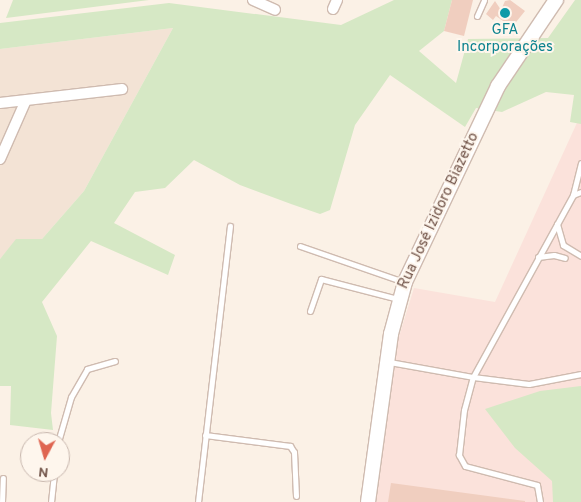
<!DOCTYPE html>
<html>
<head>
<meta charset="utf-8">
<style>
  body { margin:0 }
  #map { position:relative; width:581px; height:502px; overflow:hidden; background:#fbf1e6; font-family:Overpass,sans-serif }
  div>[style] { position:absolute }
  [style*='--x'] { left:calc(var(--x)*1px); top:calc(var(--y)*1px); width:calc(var(--w)*1px); rotate:calc(var(--a)*1deg) }
  .residential>* { inset:0; background:#f3e3d5 }
  .commercial>* { inset:0; background:#fbe2db }
  .green>* { inset:0; background:#d6e8c5 }
  .building>* { inset:0; background:#f0cebf }
  .roads { filter:drop-shadow(1px 0 #cfbbb0) drop-shadow(-1px 0 #cfbbb0) drop-shadow(0 1px #cfbbb0) drop-shadow(0 -1px #cfbbb0) }
  .lane>* { height:5px; margin:-2.5px; padding:0 2.5px; transform-origin:2.5px; border-radius:2.5px; background:#fff }
  .street>* { height:10px; margin:-5px; padding:0 5px; transform-origin:5px; border-radius:5px; background:#fff }
  .secondary>* { height:14px; margin:-7px; padding:0 7px; transform-origin:7px; border-radius:7px; background:#fff }
  .dots>* { width:14px; height:14px; translate:-50% -50%; box-sizing:border-box; border:2px solid #fef6ed; border-radius:50% }
  span { translate:-50% -50%; white-space:nowrap; text-align:center; line-height:1.15; -webkit-text-stroke:4px #fef6ed; paint-order:stroke }
  .culture-label { font-size:15px; color:#0d838f }
  .street-label { font-size:15px; color:#74574c }
  .north { position:absolute; left:20px; top:432px; width:50px; height:50px; box-sizing:border-box; background:#fef6ed; border:1px solid #c7b6ad; border-radius:50%; rotate:186deg; font-size:14px; font-weight:700; line-height:20px; text-align:center; color:#74574c }
  .north::after { content:''; display:block; margin:auto; width:18px; height:22px; background:#df6551; clip-path:polygon(50% 0,100% 100%,50% 72%,0 100%) }
</style>
</head>
<body>
<div id="map">
  <div class="residential">
    <div style="clip-path:polygon(173px 28px,84px 191px,42px 239px,16px 240px,0 259px,0 49px)"></div>
  </div>
  <div class="commercial">
    <div style="clip-path:polygon(581px 114px,581px 502px,375px 502px,397px 343px,414px 288px,495px 302px)"></div>
  </div>
  <div class="green">
    <div style="clip-path:polygon(13px 0,149px 0,6px 18px)"></div>
    <div style="clip-path:polygon(394px 0,452px 0,444px 31px,419px 51px,456px 83px,468px 39px,548px 38px,575px 0,581px 0,581px 124px,570px 122px,574px 95px,546px 92px,502px 112px,476px 108px,465px 127px,390px 75px,355px 125px,330px 210px,320px 214px,291px 204px,240px 185px,194px 160px,165px 188px,135px 192px,114px 223px,175px 255px,168px 275px,91px 241px,42px 302px,57px 336px,51px 413px,53px 430px,10px 425px,11px 386px,0 386px,0 259px,16px 239px,42px 239px,84px 191px,173px 28px,0 49px,0 23px,169px 3px,341px 25px)"></div>
    <div style="clip-path:polygon(581px 386px,581px 502px,553px 502px,552px 481px,515px 448px,485px 409px,540px 391px)"></div>
  </div>
  <div class="building">
    <div style="clip-path:polygon(452px 0,473px 0,464px 36px,444px 31px)"></div>
    <div style="clip-path:polygon(510px 0,525px 11px,512px 27px,496px 16px,493px 20px,486px 14px,495px 1px,501px 10px,505px 1px)"></div>
    <div style="clip-path:polygon(391px 483px,525px 501px,525px 502px,388px 502px)"></div>
  </div>
  <div class="roads">
    <div class="lane">
      <div style="--x:477;--y:16;--w:17;--a:-66"></div>
      <div style="--x:573;--y:195;--w:9;--a:-21"></div>
      <div style="--x:557;--y:224;--w:22;--a:74"></div>
      <div style="--x:563;--y:245;--w:21;--a:31"></div>
      <div style="--x:300;--y:246;--w:110;--a:19.1"></div>
      <div style="--x:538;--y:257;--w:16;--a:-7"></div>
      <div style="--x:554;--y:255;--w:11;--a:15"></div>
      <div style="--x:310;--y:311;--w:34;--a:-71"></div>
      <div style="--x:321;--y:279;--w:80;--a:14.6"></div>
      <div style="--x:389;--y:362;--w:85;--a:10.1"></div>
      <div style="--x:473;--y:377;--w:208;--a:-61.2"></div>
      <div style="--x:573;--y:195;--w:33;--a:-76"></div>
      <div style="--x:205;--y:435;--w:86;--a:7.4"></div>
      <div style="--x:290;--y:446;--w:7;--a:56"></div>
      <div style="--x:294;--y:452;--w:44;--a:87.4"></div>
      <div style="--x:58;--y:442;--w:47;--a:-73.9"></div>
      <div style="--x:71;--y:397;--w:32;--a:-60"></div>
      <div style="--x:87;--y:369;--w:29;--a:-16"></div>
      <div style="--x:2;--y:502;--w:24;--a:-88"></div>
      <div style="--x:51;--y:502;--w:30;--a:-84"></div>
      <div style="--x:198;--y:502;--w:278;--a:-83.4"></div>
      <div style="--x:540;--y:502;--w:17;--a:-100"></div>
      <div style="--x:537;--y:485;--w:74;--a:-165.2"></div>
      <div style="--x:465;--y:466;--w:13;--a:-119"></div>
      <div style="--x:459;--y:455;--w:45;--a:-83.7"></div>
      <div style="--x:464;--y:410;--w:34;--a:-75"></div>
      <div style="--x:473;--y:377;--w:56;--a:7.1"></div>
      <div style="--x:529;--y:384;--w:53;--a:-10.9"></div>
    </div>
    <div class="street">
      <div style="--x:253;--y:0;--w:24;--a:24"></div>
      <div style="--x:333;--y:9;--w:10;--a:-66"></div>
      <div style="--x:0;--y:103;--w:123;--a:-6.5"></div>
      <div style="--x:0;--y:159;--w:64;--a:-66.2"></div>
    </div>
    <div class="secondary">
      <div style="--x:368;--y:502;--w:170;--a:-82.2"></div>
      <div style="--x:391;--y:334;--w:54;--a:-74.9"></div>
      <div style="--x:405;--y:282;--w:217;--a:-64.6"></div>
      <div style="--x:498;--y:86;--w:104;--a:-56"></div>
    </div>
  </div>
  <div class="dots">
    <div style="left:505px;top:13px;background:#0f9aa8"></div>
  </div>
  <div class="culture-label">
    <span style="left:505px;top:39px">GFA<br>Incorporações</span>
  </div>
  <div class="street-label">
    <span style="left:439px;top:211px;rotate:-65deg">Rua José Izidoro Biazetto</span>
  </div>
  <div class="north">N</div>
</div>
</body>
</html>
